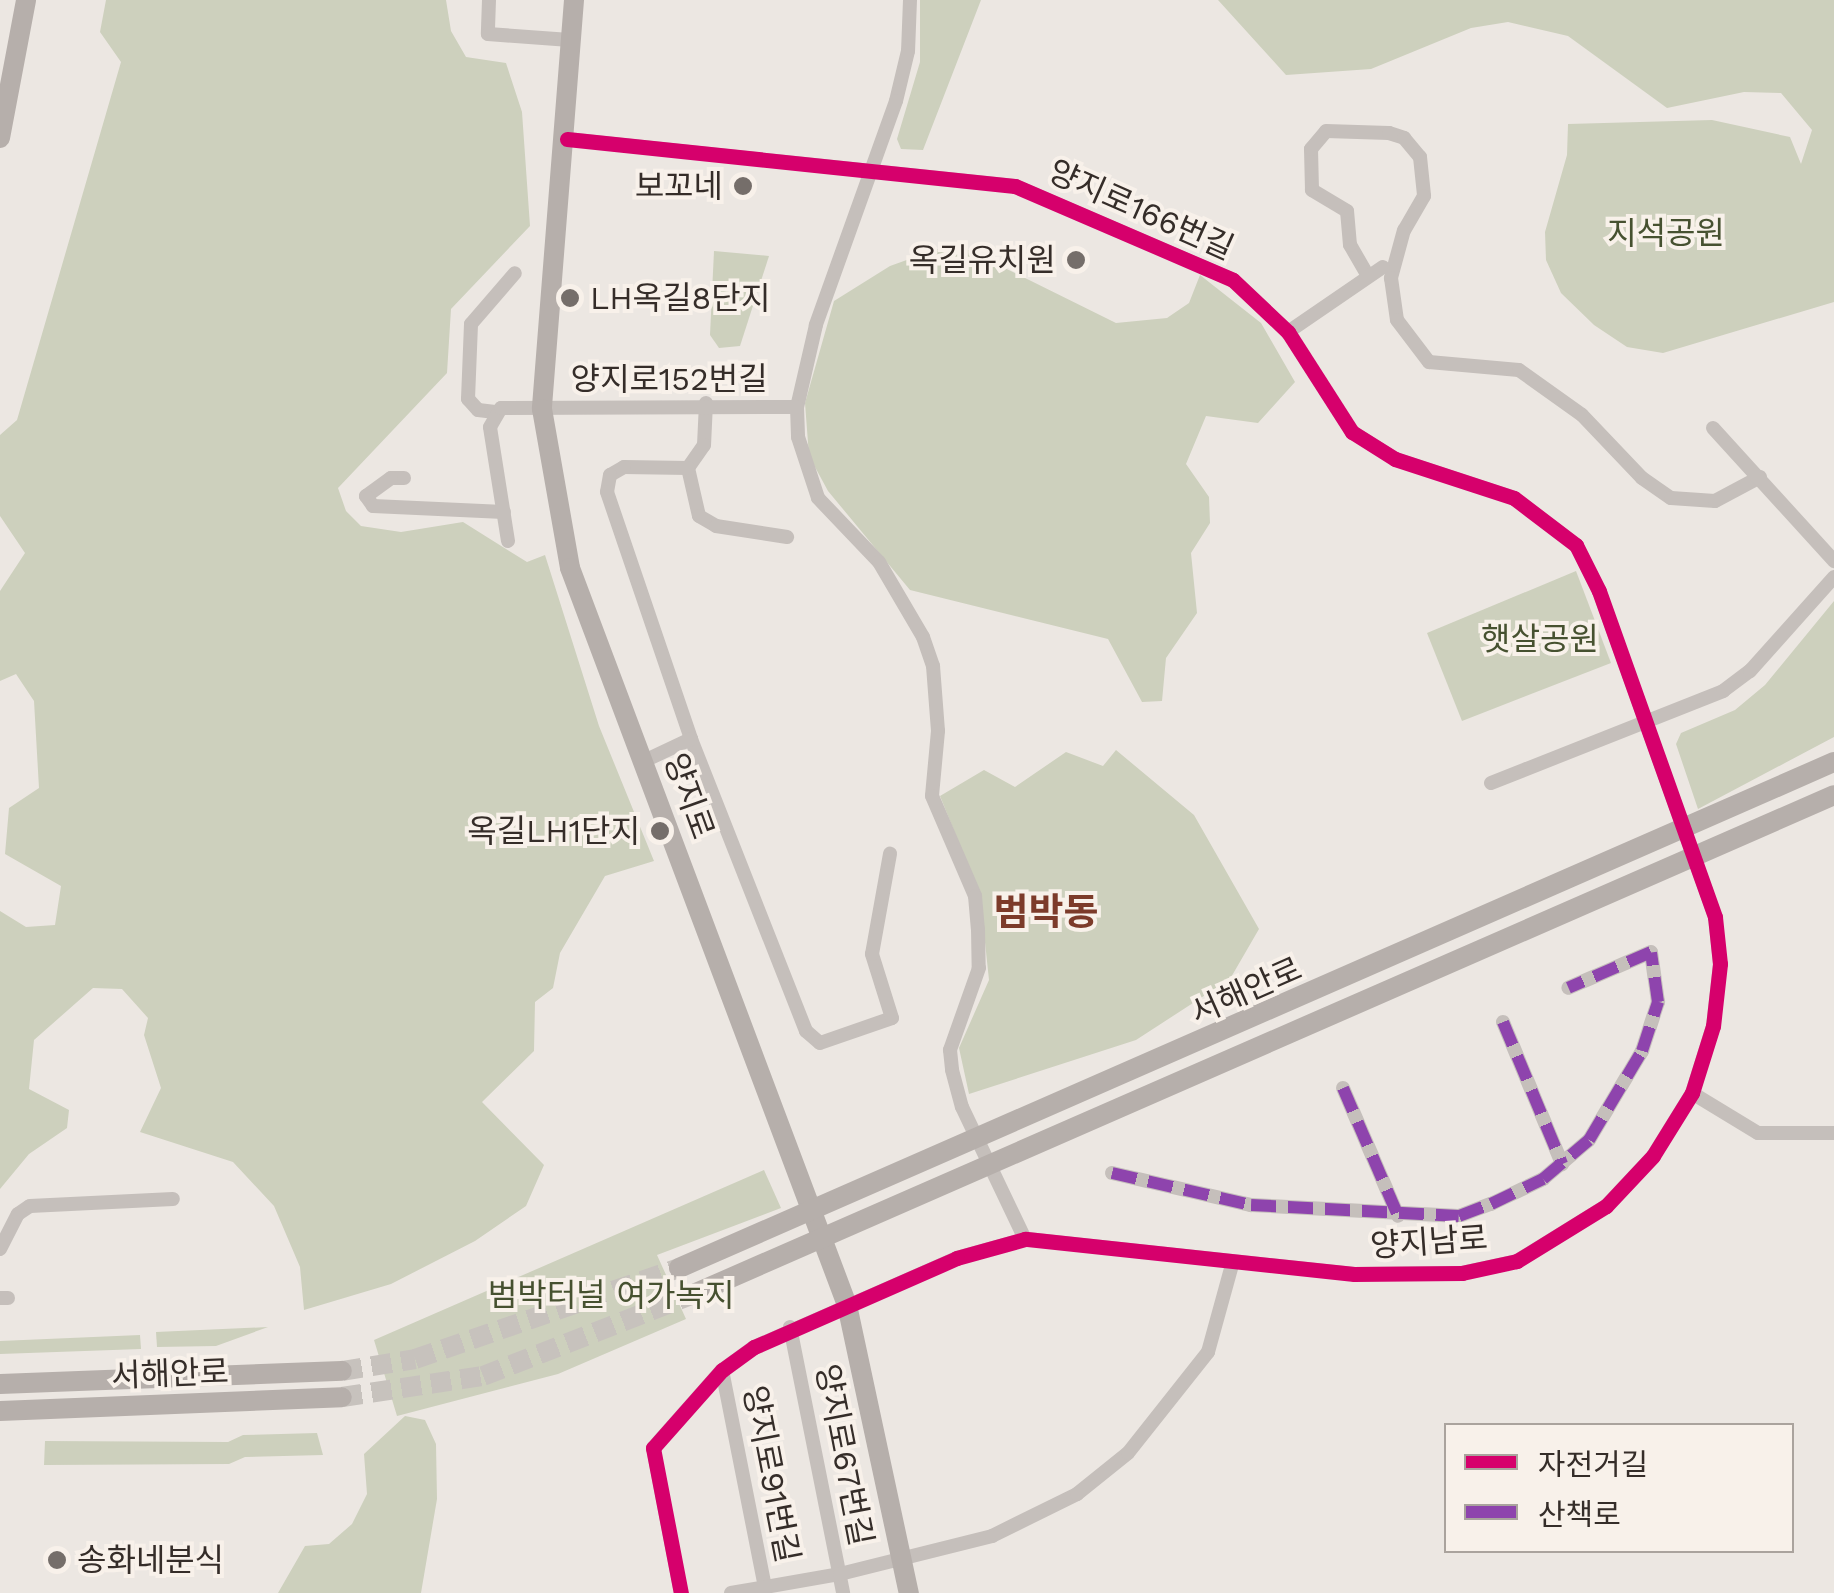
<!DOCTYPE html>
<html>
<head>
<meta charset="utf-8">
<style>
  body { margin:0 }
  #map { position:relative; width:1834px; height:1593px; overflow:hidden; background:#ece7e2; font-family:"Work Sans","Noto Sans KR",sans-serif }
  div>[style] { position:absolute }
  [style*='--x'] { left:calc(var(--x)*1px); top:calc(var(--y)*1px); width:calc(var(--w)*1px); rotate:calc(var(--a)*1deg) }
  .green>* { inset:0; background:#cdd0bd }
  .secondary-tunnel>* { height:20px; margin-top:-10px; transform-origin:0; background:repeating-linear-gradient(90deg,#c7c2bd 0 20px,transparent 0 30px) }
  .street>* { height:14px; margin:-7px; padding:0 7px; transform-origin:7px; border-radius:7px; background:#c5bfbb }
  .secondary>* { height:20px; margin:-10px; padding:0 10px; transform-origin:10px; border-radius:10px; background:#b6afab }
  .quiet>* { height:12px; margin-top:-6px; transform-origin:0; background:repeating-linear-gradient(90deg,#8e44ad 0 25px,transparent 0 37px) }
  .cycleway>* { height:15px; margin:-7.5px; padding:0 7.5px; transform-origin:7.5px; border-radius:7.5px; background:#d6006c }
  .dots>* { width:28px; height:28px; translate:-50% -50%; box-sizing:border-box; border:5px solid #f8f1ea; border-radius:50% }
  span { translate:-50% -50%; white-space:nowrap; text-align:center; line-height:1.15; -webkit-text-stroke:8px #f8f1ea; paint-order:stroke }
  .poi-label { font-size:32px; color:#352d29 }
  .right { translate:-100% -50%; text-align:right }
  .left { translate:0 -50%; text-align:left }
  .street-label { font-size:32px; color:#352d29 }
  .park-label { font-size:32px; color:#465130 }
  .quarter-label { font-size:38px; color:#7c3b2a; font-weight:700 }
  .legend { position:absolute; left:1444px; top:1423px; width:350px; height:130px; box-sizing:border-box; background:#f8f1ea; border:2px solid #aaa39d; margin:0; padding:12px 18px; list-style:none; font-size:30px; color:#352d29 }
  .legend li { display:flex; align-items:center; gap:20px; height:50px }
  .legend b { width:50px; border:2px solid #aaa39d }
</style>
</head>
<body>
<div id="map">
  <div class="green">
    <div style="clip-path:polygon(106px 0,446px 0,451px 31px,466px 57px,506px 63px,522px 112px,530px 226px,451px 309px,447px 373px,338px 488px,346px 511px,361px 526px,401px 532px,463px 522px,527px 562px,545px 555px,599px 726px,654px 861px,605px 876px,560px 953px,553px 988px,535px 1002px,534px 1051px,482px 1102px,544px 1165px,526px 1206px,475px 1241px,391px 1284px,304px 1310px,300px 1267px,274px 1206px,233px 1162px,140px 1132px,161px 1088px,144px 1035px,148px 1018px,122px 989px,93px 988px,34px 1040px,29px 1089px,69px 1110px,67px 1128px,29px 1154px,0 1189px,0 911px,26px 927px,55px 925px,61px 886px,5px 854px,9px 808px,39px 788px,34px 701px,16px 674px,0 681px,0 591px,25px 553px,0 516px,0 435px,17px 420px,121px 62px,100px 32px)"></div>
    <div style="clip-path:polygon(920px 0,981px 0,923px 150px,901px 149px,897px 139px,920px 62px)"></div>
    <div style="clip-path:polygon(1218px 0,1834px 0,1834px 302px,1663px 353px,1627px 347px,1594px 325px,1561px 293px,1546px 260px,1545px 232px,1567px 155px,1568px 124px,1712px 120px,1790px 137px,1801px 164px,1812px 130px,1781px 93px,1744px 92px,1667px 108px,1568px 36px,1508px 22px,1471px 28px,1371px 69px,1286px 75px)"></div>
    <div style="clip-path:polygon(954px 243px,1116px 323px,1167px 318px,1189px 303px,1200px 275px,1261px 323px,1295px 382px,1258px 423px,1206px 416px,1186px 464px,1209px 497px,1210px 523px,1191px 553px,1197px 613px,1166px 658px,1162px 701px,1142px 702px,1108px 639px,910px 590px,828px 491px,809px 456px,805px 403px,834px 301px,890px 266px)"></div>
    <div style="clip-path:polygon(714px 251px,769px 256px,740px 346px,719px 348px,710px 335px)"></div>
    <div style="clip-path:polygon(1576px 571px,1611px 663px,1462px 721px,1427px 633px)"></div>
    <div style="clip-path:polygon(1834px 601px,1834px 737px,1698px 809px,1676px 744px,1681px 733px,1735px 710px,1765px 685px)"></div>
    <div style="clip-path:polygon(1116px 750px,1194px 815px,1259px 929px,1230px 979px,1136px 1040px,969px 1094px,959px 1048px,989px 980px,980px 895px,940px 796px,984px 770px,1015px 787px,1066px 752px,1103px 766px)"></div>
    <div style="clip-path:polygon(764px 1170px,781px 1208px,657px 1255px,686px 1319px,558px 1374px,397px 1416px,374px 1340px)"></div>
    <div style="clip-path:polygon(268px 1327px,216px 1346px,157px 1347px,156px 1332px)"></div>
    <div style="clip-path:polygon(140px 1335px,141px 1349px,0 1354px,0 1341px)"></div>
    <div style="clip-path:polygon(405px 1416px,425px 1420px,436px 1444px,437px 1499px,421px 1593px,278px 1593px,305px 1546px,329px 1544px,352px 1524px,367px 1494px,364px 1454px)"></div>
    <div style="clip-path:polygon(317px 1433px,323px 1455px,245px 1457px,229px 1464px,44px 1465px,45px 1441px,228px 1442px,243px 1435px)"></div>
  </div>
  <div class="secondary-tunnel">
    <div style="--x:342;--y:1371;--w:74;--a:-9.3"></div>
    <div style="--x:415;--y:1359;--w:279;--a:-19"></div>
    <div style="--x:342;--y:1397;--w:143;--a:-8.5"></div>
    <div style="--x:483;--y:1376;--w:229;--a:-21.3"></div>
  </div>
  <div class="street">
    <div style="--x:489;--y:0;--w:34;--a:92"></div>
    <div style="--x:488;--y:34;--w:82;--a:4.2"></div>
    <div style="--x:910;--y:0;--w:51;--a:92.2"></div>
    <div style="--x:908;--y:51;--w:51;--a:103.5"></div>
    <div style="--x:896;--y:101;--w:238;--a:109.7"></div>
    <div style="--x:816;--y:325;--w:84;--a:103"></div>
    <div style="--x:797;--y:407;--w:30;--a:88"></div>
    <div style="--x:798;--y:437;--w:64;--a:71.8"></div>
    <div style="--x:818;--y:498;--w:88;--a:46.4"></div>
    <div style="--x:879;--y:562;--w:87;--a:59.6"></div>
    <div style="--x:923;--y:637;--w:31;--a:71"></div>
    <div style="--x:933;--y:666;--w:65;--a:85.6"></div>
    <div style="--x:938;--y:731;--w:65;--a:95.3"></div>
    <div style="--x:932;--y:796;--w:109;--a:66.7"></div>
    <div style="--x:975;--y:896;--w:33;--a:85"></div>
    <div style="--x:978;--y:929;--w:39;--a:89"></div>
    <div style="--x:979;--y:968;--w:87;--a:109.5"></div>
    <div style="--x:950;--y:1050;--w:20;--a:84"></div>
    <div style="--x:952;--y:1070;--w:38;--a:75"></div>
    <div style="--x:962;--y:1107;--w:146;--a:64.5"></div>
    <div style="--x:567;--y:139;--w:450;--a:6"></div>
    <div style="--x:1015;--y:186;--w:237;--a:23.3"></div>
    <div style="--x:1233;--y:280;--w:76;--a:43.4"></div>
    <div style="--x:1288;--y:332;--w:119;--a:57.4"></div>
    <div style="--x:1352;--y:432;--w:51;--a:32.1"></div>
    <div style="--x:1395;--y:459;--w:125;--a:18.1"></div>
    <div style="--x:1514;--y:498;--w:78;--a:37.2"></div>
    <div style="--x:1576;--y:545;--w:51;--a:63.4"></div>
    <div style="--x:1599;--y:591;--w:346;--a:70.4"></div>
    <div style="--x:1715;--y:917;--w:47;--a:83.9"></div>
    <div style="--x:1720;--y:964;--w:62;--a:96.4"></div>
    <div style="--x:1713;--y:1026;--w:70;--a:107.4"></div>
    <div style="--x:1692;--y:1093;--w:74;--a:121.8"></div>
    <div style="--x:1653;--y:1156;--w:69;--a:133.2"></div>
    <div style="--x:1606;--y:1206;--w:105;--a:148.3"></div>
    <div style="--x:1517;--y:1261;--w:56;--a:167.7"></div>
    <div style="--x:1462;--y:1273;--w:108;--a:179.5"></div>
    <div style="--x:1354;--y:1274;--w:331;--a:-173.9"></div>
    <div style="--x:1025;--y:1239;--w:71;--a:164.4"></div>
    <div style="--x:957;--y:1258;--w:222;--a:156.3"></div>
    <div style="--x:754;--y:1347;--w:39;--a:144"></div>
    <div style="--x:722;--y:1370;--w:104;--a:131.5"></div>
    <div style="--x:653;--y:1448;--w:148;--a:79.1"></div>
    <div style="--x:1368;--y:276;--w:36;--a:-120"></div>
    <div style="--x:1350;--y:245;--w:34;--a:-95"></div>
    <div style="--x:1347;--y:211;--w:41;--a:-149"></div>
    <div style="--x:1312;--y:190;--w:41;--a:-91.4"></div>
    <div style="--x:1311;--y:149;--w:23;--a:-50"></div>
    <div style="--x:1326;--y:131;--w:63;--a:1.8"></div>
    <div style="--x:1389;--y:133;--w:16;--a:18"></div>
    <div style="--x:1404;--y:138;--w:25;--a:50"></div>
    <div style="--x:1420;--y:157;--w:39;--a:84"></div>
    <div style="--x:1424;--y:196;--w:39;--a:120"></div>
    <div style="--x:1404;--y:230;--w:50;--a:105.2"></div>
    <div style="--x:1391;--y:278;--w:42;--a:81.9"></div>
    <div style="--x:1397;--y:320;--w:53;--a:52.7"></div>
    <div style="--x:1429;--y:362;--w:90;--a:5.1"></div>
    <div style="--x:1519;--y:370;--w:77;--a:35.5"></div>
    <div style="--x:1582;--y:415;--w:87;--a:46.4"></div>
    <div style="--x:1642;--y:478;--w:35;--a:35"></div>
    <div style="--x:1671;--y:498;--w:44;--a:3.9"></div>
    <div style="--x:1715;--y:501;--w:51;--a:-28.1"></div>
    <div style="--x:1288;--y:332;--w:115;--a:-34.4"></div>
    <div style="--x:706;--y:403;--w:42;--a:92.7"></div>
    <div style="--x:704;--y:445;--w:28;--a:125"></div>
    <div style="--x:688;--y:468;--w:49;--a:77.1"></div>
    <div style="--x:699;--y:516;--w:20;--a:30"></div>
    <div style="--x:716;--y:526;--w:72;--a:8.8"></div>
    <div style="--x:495;--y:412;--w:17;--a:-173"></div>
    <div style="--x:478;--y:410;--w:15;--a:-132"></div>
    <div style="--x:468;--y:399;--w:75;--a:-87.7"></div>
    <div style="--x:471;--y:324;--w:67;--a:-49.2"></div>
    <div style="--x:1713;--y:428;--w:180;--a:47.7"></div>
    <div style="--x:688;--y:468;--w:64;--a:-179.1"></div>
    <div style="--x:624;--y:467;--w:16;--a:150"></div>
    <div style="--x:610;--y:475;--w:17;--a:100"></div>
    <div style="--x:607;--y:492;--w:261;--a:71.2"></div>
    <div style="--x:691;--y:739;--w:314;--a:68.5"></div>
    <div style="--x:806;--y:1031;--w:18;--a:41"></div>
    <div style="--x:820;--y:1043;--w:76;--a:-19.1"></div>
    <div style="--x:892;--y:1018;--w:67;--a:-107.4"></div>
    <div style="--x:872;--y:954;--w:102;--a:-79.8"></div>
    <div style="--x:404;--y:478;--w:13;--a:180"></div>
    <div style="--x:391;--y:478;--w:31;--a:144"></div>
    <div style="--x:366;--y:496;--w:12;--a:55"></div>
    <div style="--x:373;--y:506;--w:131;--a:2.6"></div>
    <div style="--x:508;--y:541;--w:115;--a:-99"></div>
    <div style="--x:490;--y:427;--w:22;--a:-60"></div>
    <div style="--x:501;--y:408;--w:296;--a:-0.2"></div>
    <div style="--x:644;--y:761;--w:52;--a:-25.1"></div>
    <div style="--x:1491;--y:783;--w:250;--a:-21.6"></div>
    <div style="--x:1723;--y:691;--w:34;--a:-37"></div>
    <div style="--x:1750;--y:671;--w:126;--a:-48.2"></div>
    <div style="--x:1503;--y:1022;--w:154;--a:67.4"></div>
    <div style="--x:1343;--y:1088;--w:139;--a:66.7"></div>
    <div style="--x:1692;--y:1093;--w:77;--a:31.2"></div>
    <div style="--x:1758;--y:1133;--w:76;--a:0"></div>
    <div style="--x:1112;--y:1173;--w:143;--a:13"></div>
    <div style="--x:1251;--y:1205;--w:208;--a:3"></div>
    <div style="--x:1459;--y:1216;--w:34;--a:-21"></div>
    <div style="--x:1491;--y:1204;--w:58;--a:-25.7"></div>
    <div style="--x:1543;--y:1179;--w:60;--a:-40.3"></div>
    <div style="--x:1589;--y:1140;--w:104;--a:-59.2"></div>
    <div style="--x:1642;--y:1051;--w:52;--a:-71.9"></div>
    <div style="--x:1658;--y:1002;--w:50;--a:-98"></div>
    <div style="--x:1651;--y:952;--w:90;--a:156.6"></div>
    <div style="--x:0;--y:1249;--w:39;--a:-63"></div>
    <div style="--x:18;--y:1214;--w:14;--a:-34"></div>
    <div style="--x:30;--y:1206;--w:143;--a:-2.8"></div>
    <div style="--x:0;--y:1298;--w:8;--a:0"></div>
    <div style="--x:790;--y:1327;--w:271;--a:78.7"></div>
    <div style="--x:722;--y:1370;--w:222;--a:78.8"></div>
    <div style="--x:731;--y:1593;--w:111;--a:-9.9"></div>
    <div style="--x:840;--y:1574;--w:157;--a:-14"></div>
    <div style="--x:992;--y:1536;--w:95;--a:-26.3"></div>
    <div style="--x:1077;--y:1494;--w:65;--a:-38.8"></div>
    <div style="--x:1128;--y:1453;--w:129;--a:-51.6"></div>
    <div style="--x:1208;--y:1352;--w:94;--a:-74.6"></div>
  </div>
  <div class="secondary">
    <div style="--x:574;--y:0;--w:410;--a:94.5"></div>
    <div style="--x:542;--y:409;--w:161;--a:80"></div>
    <div style="--x:570;--y:568;--w:787;--a:69.4"></div>
    <div style="--x:847;--y:1305;--w:295;--a:77.9"></div>
    <div style="--x:0;--y:138;--w:140;--a:-79.3"></div>
    <div style="--x:679;--y:1268;--w:1261;--a:-23.66"></div>
    <div style="--x:696;--y:1293;--w:1242;--a:-23.63"></div>
    <div style="--x:0;--y:1384;--w:342;--a:-2.2"></div>
    <div style="--x:0;--y:1411;--w:342;--a:-2.3"></div>
  </div>
  <div class="quiet">
    <div style="--x:1503;--y:1022;--w:154;--a:67.4"></div>
    <div style="--x:1343;--y:1088;--w:139;--a:66.7"></div>
    <div style="--x:1112;--y:1173;--w:143;--a:13"></div>
    <div style="--x:1251;--y:1205;--w:208;--a:3"></div>
    <div style="--x:1459;--y:1216;--w:34;--a:-21"></div>
    <div style="--x:1491;--y:1204;--w:58;--a:-25.7"></div>
    <div style="--x:1543;--y:1179;--w:60;--a:-40.3"></div>
    <div style="--x:1589;--y:1140;--w:104;--a:-59.2"></div>
    <div style="--x:1642;--y:1051;--w:52;--a:-71.9"></div>
    <div style="--x:1658;--y:1002;--w:50;--a:-98"></div>
    <div style="--x:1651;--y:952;--w:90;--a:156.6"></div>
  </div>
  <div class="cycleway">
    <div style="--x:567;--y:139;--w:450;--a:6"></div>
    <div style="--x:1015;--y:186;--w:237;--a:23.3"></div>
    <div style="--x:1233;--y:280;--w:76;--a:43.4"></div>
    <div style="--x:1288;--y:332;--w:119;--a:57.4"></div>
    <div style="--x:1352;--y:432;--w:51;--a:32.1"></div>
    <div style="--x:1395;--y:459;--w:125;--a:18.1"></div>
    <div style="--x:1514;--y:498;--w:78;--a:37.2"></div>
    <div style="--x:1576;--y:545;--w:51;--a:63.4"></div>
    <div style="--x:1599;--y:591;--w:346;--a:70.4"></div>
    <div style="--x:1715;--y:917;--w:47;--a:83.9"></div>
    <div style="--x:1720;--y:964;--w:62;--a:96.4"></div>
    <div style="--x:1713;--y:1026;--w:70;--a:107.4"></div>
    <div style="--x:1692;--y:1093;--w:74;--a:121.8"></div>
    <div style="--x:1653;--y:1156;--w:69;--a:133.2"></div>
    <div style="--x:1606;--y:1206;--w:105;--a:148.3"></div>
    <div style="--x:1517;--y:1261;--w:56;--a:167.7"></div>
    <div style="--x:1462;--y:1273;--w:108;--a:179.5"></div>
    <div style="--x:1354;--y:1274;--w:331;--a:-173.9"></div>
    <div style="--x:1025;--y:1239;--w:71;--a:164.4"></div>
    <div style="--x:957;--y:1258;--w:222;--a:156.3"></div>
    <div style="--x:754;--y:1347;--w:39;--a:144"></div>
    <div style="--x:722;--y:1370;--w:104;--a:131.5"></div>
    <div style="--x:653;--y:1448;--w:148;--a:79.1"></div>
  </div>
  <div class="dots">
    <div style="left:743px;top:186px;background:#756e6a"></div>
    <div style="left:1076px;top:260px;background:#756e6a"></div>
    <div style="left:570px;top:298px;background:#756e6a"></div>
    <div style="left:660px;top:831px;background:#756e6a"></div>
    <div style="left:57px;top:1560px;background:#756e6a"></div>
  </div>
  <div class="poi-label">
    <span class="right" style="left:723px;top:186px">보꼬네</span>
    <span class="right" style="left:1056px;top:260px">옥길유치원</span>
    <span class="left" style="left:590px;top:298px">LH옥길8단지</span>
    <span class="right" style="left:640px;top:831px">옥길LH1단지</span>
    <span class="left" style="left:77px;top:1560px">송화네분식</span>
  </div>
  <div class="street-label">
    <span style="left:1141px;top:210px;rotate:24deg">양지로166번길</span>
    <span style="left:669px;top:379px">양지로152번길</span>
    <span style="left:689px;top:796px;rotate:70deg">양지로</span>
    <span style="left:1246px;top:991px;rotate:-24deg">서해안로</span>
    <span style="left:1429px;top:1242px;rotate:-4deg">양지남로</span>
    <span style="left:170px;top:1374px;rotate:-2deg">서해안로</span>
    <span style="left:844px;top:1455px;rotate:79deg">양지로67번길</span>
    <span style="left:771px;top:1474px;rotate:79deg">양지로91번길</span>
  </div>
  <div class="park-label">
    <span style="left:1666px;top:233px">지석공원</span>
    <span style="left:1540px;top:639px">햇살공원</span>
    <span style="left:611px;top:1295px">범박터널 여가녹지</span>
  </div>
  <div class="quarter-label">
    <span style="left:1046px;top:913px">범박동</span>
  </div>
  <ul class="legend">
  <li><b style="height:12px;background:#d6006c"></b>자전거길</li>
  <li><b style="height:12px;background:#8e44ad"></b>산책로</li>
  </ul>
</div>
</body>
</html>
